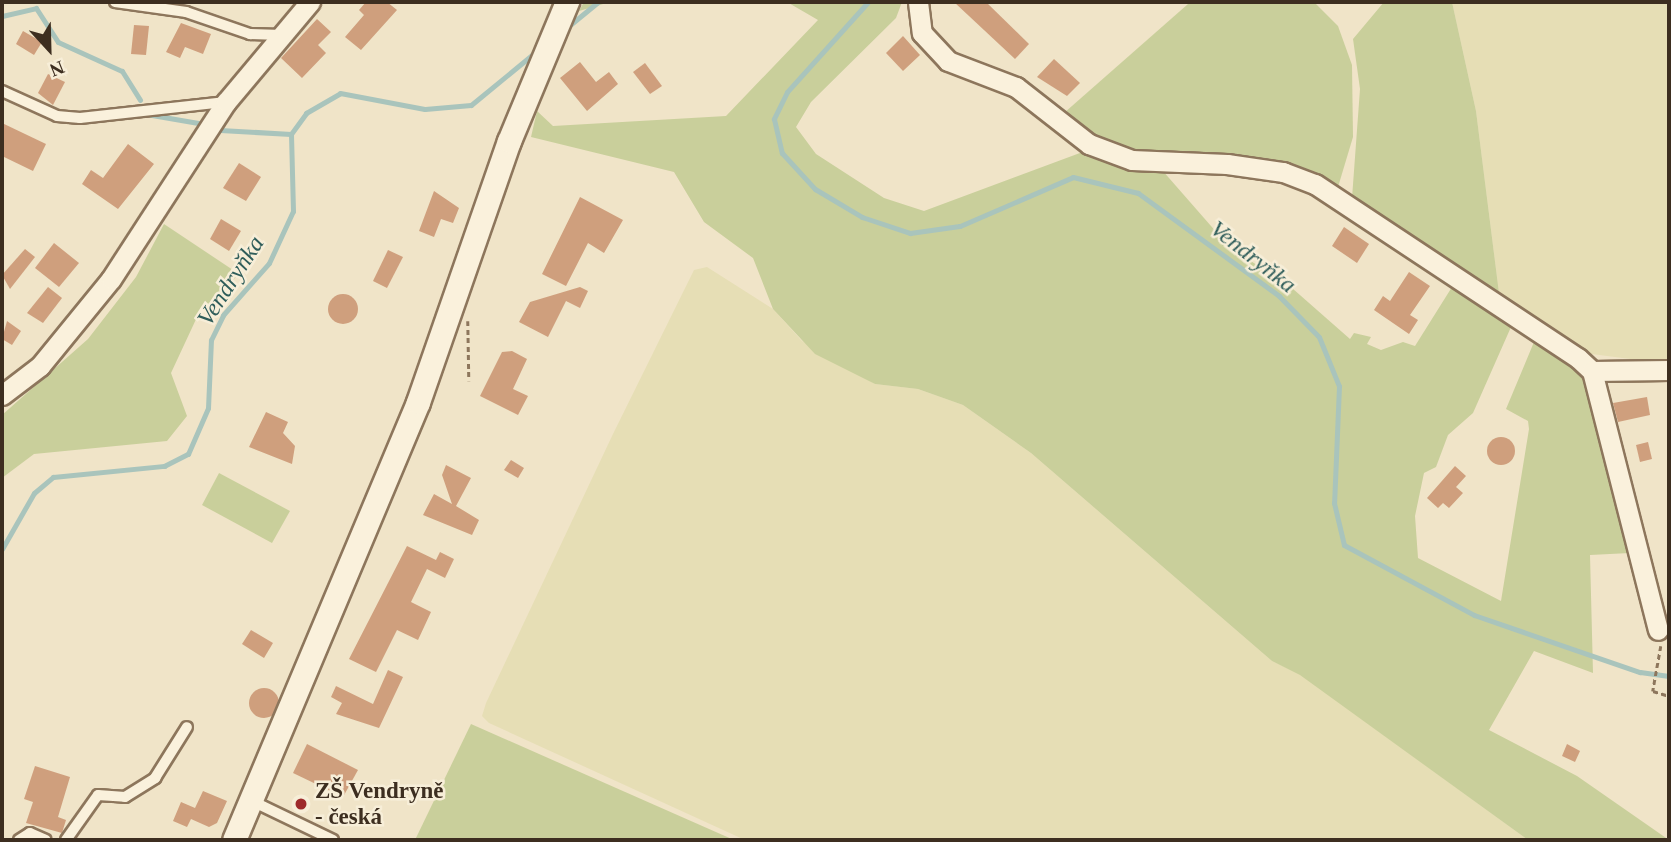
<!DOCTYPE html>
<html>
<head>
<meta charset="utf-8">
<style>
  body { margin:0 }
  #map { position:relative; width:1671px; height:842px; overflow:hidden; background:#f0e4c8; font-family:Georgia,serif }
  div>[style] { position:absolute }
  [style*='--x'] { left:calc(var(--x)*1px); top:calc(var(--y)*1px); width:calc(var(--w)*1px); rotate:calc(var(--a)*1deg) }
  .farmland>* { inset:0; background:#e6deb5 }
  .green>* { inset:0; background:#c9cf9b }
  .stream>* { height:5px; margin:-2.5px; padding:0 2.5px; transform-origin:2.5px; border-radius:2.5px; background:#a9c4bc }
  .building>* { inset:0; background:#cf9f7d }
  .round { border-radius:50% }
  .path>* { height:2.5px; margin-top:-1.25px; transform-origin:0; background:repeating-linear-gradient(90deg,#8d765c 0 5px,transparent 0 8.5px) }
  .roads { filter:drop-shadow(2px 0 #8d765c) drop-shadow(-2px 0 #8d765c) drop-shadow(0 2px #8d765c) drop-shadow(0 -2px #8d765c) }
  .service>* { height:10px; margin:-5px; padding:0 5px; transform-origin:5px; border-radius:5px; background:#faf1dc }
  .minor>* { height:19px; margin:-9.5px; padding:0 9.5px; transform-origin:9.5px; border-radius:9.5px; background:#faf1dc }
  .tertiary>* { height:23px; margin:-11.5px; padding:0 11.5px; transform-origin:11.5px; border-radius:11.5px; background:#faf1dc }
  .dots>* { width:19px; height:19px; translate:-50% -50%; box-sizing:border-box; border:4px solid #f7eed8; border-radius:50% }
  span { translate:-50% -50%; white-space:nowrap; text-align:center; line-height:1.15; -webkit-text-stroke:5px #f7eed8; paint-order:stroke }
  .poi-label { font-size:23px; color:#3d2e20; font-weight:700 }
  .left { translate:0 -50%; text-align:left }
  .water-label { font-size:24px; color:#2f5d5a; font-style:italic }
  .frame { position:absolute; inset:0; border:4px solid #3d2e20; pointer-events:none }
  .north { position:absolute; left:14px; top:14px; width:70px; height:70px; -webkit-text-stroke:5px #f7eed8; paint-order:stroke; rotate:158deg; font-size:19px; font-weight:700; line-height:28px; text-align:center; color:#3d2e20 }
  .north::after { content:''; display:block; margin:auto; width:24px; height:32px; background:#3d2e20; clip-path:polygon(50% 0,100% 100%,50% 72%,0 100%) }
</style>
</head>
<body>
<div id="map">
  <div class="farmland">
    <div style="clip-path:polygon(1452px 2px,1669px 2px,1669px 364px,1584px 353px,1499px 293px,1476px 111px)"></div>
    <div style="clip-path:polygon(707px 267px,773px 309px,802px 341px,875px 384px,918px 389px,963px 405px,1031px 453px,1272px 661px,1300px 674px,1528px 840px,745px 840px,489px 723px,482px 716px,486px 703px,613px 434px,694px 270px)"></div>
  </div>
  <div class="green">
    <div style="clip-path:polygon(584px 2px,610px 2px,579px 11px)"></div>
    <div style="clip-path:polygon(787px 2px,902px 2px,896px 18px,811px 102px,796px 127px,816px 154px,884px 198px,924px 211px,1088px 150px,1162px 170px,1232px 250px,1284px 281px,1350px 339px,1354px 333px,1371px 337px,1367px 344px,1381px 350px,1403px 342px,1415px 346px,1452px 287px,1511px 327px,1473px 413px,1448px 435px,1436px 467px,1424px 473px,1415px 516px,1418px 558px,1501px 601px,1529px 429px,1528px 421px,1506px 409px,1534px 342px,1581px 373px,1630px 553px,1590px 555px,1593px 673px,1534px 651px,1489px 730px,1577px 776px,1669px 840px,1528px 840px,1300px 675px,1272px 661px,1031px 453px,963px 405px,918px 389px,875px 384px,815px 354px,773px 309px,753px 258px,704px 222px,674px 172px,531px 137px,537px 111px,553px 126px,726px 116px,818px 20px)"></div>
    <div style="clip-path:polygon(1314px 2px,1338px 26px,1352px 65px,1353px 137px,1338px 187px,1108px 148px,1064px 113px,1188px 4px)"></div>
    <div style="clip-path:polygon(1384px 2px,1452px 2px,1476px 111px,1499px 293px,1352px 198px,1360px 89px,1353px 39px)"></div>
    <div style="clip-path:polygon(164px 224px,239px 274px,198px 315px,171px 373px,187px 416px,167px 441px,34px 454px,2px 478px,2px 415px,88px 339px,136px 277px)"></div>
    <div style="clip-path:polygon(219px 473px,290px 511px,272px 543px,202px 505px)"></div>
    <div style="clip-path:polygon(471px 724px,734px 840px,415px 840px)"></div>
  </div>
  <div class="stream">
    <div style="--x:868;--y:2;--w:121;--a:132"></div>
    <div style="--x:787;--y:92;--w:30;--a:116"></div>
    <div style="--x:774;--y:119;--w:35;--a:77"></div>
    <div style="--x:782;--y:153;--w:49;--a:47.5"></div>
    <div style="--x:815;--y:189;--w:55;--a:30.8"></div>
    <div style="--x:862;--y:217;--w:51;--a:18.4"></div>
    <div style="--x:910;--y:233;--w:50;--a:-8"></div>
    <div style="--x:960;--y:226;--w:123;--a:-23.4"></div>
    <div style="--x:1073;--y:177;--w:67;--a:13.8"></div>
    <div style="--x:1138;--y:193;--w:175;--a:36.1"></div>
    <div style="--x:1279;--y:296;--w:57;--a:45.7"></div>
    <div style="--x:1319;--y:337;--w:53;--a:67.8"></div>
    <div style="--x:1339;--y:386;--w:117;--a:92.4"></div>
    <div style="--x:1334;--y:503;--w:43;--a:76.6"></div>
    <div style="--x:1344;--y:545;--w:148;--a:28.3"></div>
    <div style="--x:1474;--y:615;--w:176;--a:19"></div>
    <div style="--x:1640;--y:672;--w:29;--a:8"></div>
    <div style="--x:2;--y:16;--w:35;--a:-13"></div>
    <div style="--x:36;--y:8;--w:40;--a:57.1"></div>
    <div style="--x:58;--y:42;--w:70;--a:24.4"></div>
    <div style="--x:122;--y:71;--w:34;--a:58"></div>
    <div style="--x:565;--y:29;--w:43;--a:-39.3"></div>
    <div style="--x:146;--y:114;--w:53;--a:9.8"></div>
    <div style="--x:220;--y:130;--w:71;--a:3.2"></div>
    <div style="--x:2;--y:549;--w:64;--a:-60.3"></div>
    <div style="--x:34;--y:493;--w:25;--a:-40"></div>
    <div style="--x:53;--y:477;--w:112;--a:-5.7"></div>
    <div style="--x:164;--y:466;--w:27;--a:-27"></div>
    <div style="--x:188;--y:454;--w:50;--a:-66.5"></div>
    <div style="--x:208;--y:408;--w:68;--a:-87.5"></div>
    <div style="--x:211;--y:340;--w:28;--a:-64"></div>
    <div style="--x:223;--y:315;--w:69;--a:-48.5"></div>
    <div style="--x:269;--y:263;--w:57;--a:-65.2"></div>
    <div style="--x:293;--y:211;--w:77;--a:-91.5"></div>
    <div style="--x:291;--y:134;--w:26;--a:-54"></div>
    <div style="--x:306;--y:113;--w:39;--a:-30"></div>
    <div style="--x:340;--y:93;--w:86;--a:10.7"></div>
    <div style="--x:425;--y:109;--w:46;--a:-5"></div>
    <div style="--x:471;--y:105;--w:87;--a:-39.4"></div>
  </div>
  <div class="building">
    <div style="clip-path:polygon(366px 2px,387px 2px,397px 10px,361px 50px,345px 37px,364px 15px,359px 10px)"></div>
    <div style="clip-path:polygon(954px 2px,986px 2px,1029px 44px,1015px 59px)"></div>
    <div style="clip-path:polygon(317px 19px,331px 32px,318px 45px,326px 53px,302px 78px,281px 58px)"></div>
    <div style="clip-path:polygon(181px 23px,211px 34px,203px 54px,185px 47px,180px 58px,166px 52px)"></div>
    <div style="clip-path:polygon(134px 25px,149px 26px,146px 55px,131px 54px)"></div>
    <div style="clip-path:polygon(23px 31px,42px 42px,34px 55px,16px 44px)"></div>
    <div style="clip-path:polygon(903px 36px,920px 55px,903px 71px,886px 53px)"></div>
    <div style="clip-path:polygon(1054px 59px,1080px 83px,1067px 96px,1037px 77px)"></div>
    <div style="clip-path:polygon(580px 62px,596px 82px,609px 72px,618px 84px,587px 111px,560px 78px)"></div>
    <div style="clip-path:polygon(645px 63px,662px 86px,650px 94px,633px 72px)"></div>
    <div style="clip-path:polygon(48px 74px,65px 82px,53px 105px,38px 93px)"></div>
    <div style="clip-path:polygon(2px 123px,46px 144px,33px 171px,2px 156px)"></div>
    <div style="clip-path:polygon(128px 144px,154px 164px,118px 209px,82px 184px,91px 170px,103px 178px)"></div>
    <div style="clip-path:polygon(239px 163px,261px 177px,246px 201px,223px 188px)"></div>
    <div style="clip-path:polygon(434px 191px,459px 208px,453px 223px,441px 219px,434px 237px,419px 231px)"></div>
    <div style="clip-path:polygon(580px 197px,623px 220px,604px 253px,588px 243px,566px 286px,542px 274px)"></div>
    <div style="clip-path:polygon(221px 219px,241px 231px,229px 251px,210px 239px)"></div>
    <div style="clip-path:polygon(1344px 227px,1369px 244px,1357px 263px,1332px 246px)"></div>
    <div style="clip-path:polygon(54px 243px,79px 263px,59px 287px,35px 268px)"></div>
    <div style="clip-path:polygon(25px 249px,35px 257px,10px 289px,2px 275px)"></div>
    <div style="clip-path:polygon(388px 250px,403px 257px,387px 288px,373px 281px)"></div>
    <div style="clip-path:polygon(1409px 272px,1430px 286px,1410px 315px,1418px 320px,1409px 334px,1374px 310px,1383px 296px,1390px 301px)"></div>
    <div style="clip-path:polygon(48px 287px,62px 298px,43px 323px,27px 313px)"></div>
    <div style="clip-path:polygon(580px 287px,588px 291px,580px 308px,566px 301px,548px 337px,519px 322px,530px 302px)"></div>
    <div class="round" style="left:328px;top:294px;width:30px;height:30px"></div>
    <div style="clip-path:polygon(7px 321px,21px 331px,12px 345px,2px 339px)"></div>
    <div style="clip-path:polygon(512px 351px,527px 359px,513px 389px,528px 396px,518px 415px,480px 396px,502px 352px)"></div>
    <div style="clip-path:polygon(1647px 397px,1650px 415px,1618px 422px,1613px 403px)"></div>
    <div style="clip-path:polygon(266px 412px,288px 422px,283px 433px,295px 446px,292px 464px,249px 447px)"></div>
    <div class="round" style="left:1487px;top:437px;width:28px;height:28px"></div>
    <div style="clip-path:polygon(1648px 442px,1652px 459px,1640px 462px,1636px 445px)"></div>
    <div style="clip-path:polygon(511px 460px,524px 468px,518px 478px,504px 470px)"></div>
    <div style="clip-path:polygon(446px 465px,471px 478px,456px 506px,479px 520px,472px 535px,423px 515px,434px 494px,452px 504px,442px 475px)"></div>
    <div style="clip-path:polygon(1455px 466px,1466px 476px,1456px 487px,1463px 493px,1449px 508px,1443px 503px,1438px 508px,1427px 498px)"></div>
    <div style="clip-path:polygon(407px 546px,436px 560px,440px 552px,454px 559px,445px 578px,427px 569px,411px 602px,431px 612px,418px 640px,397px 630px,376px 672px,349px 659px)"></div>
    <div style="clip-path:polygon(251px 630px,273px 643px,264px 658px,242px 644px)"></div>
    <div style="clip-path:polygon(388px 670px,403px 677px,379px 728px,336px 714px,342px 703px,331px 697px,336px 686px,373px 704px)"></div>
    <div class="round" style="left:249px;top:688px;width:30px;height:30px"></div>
    <div style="clip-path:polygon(307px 744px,358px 770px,343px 797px,293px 773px)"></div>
    <div style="clip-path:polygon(1567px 744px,1580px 751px,1575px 762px,1562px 756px)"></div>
    <div style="clip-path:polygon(35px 766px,70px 777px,58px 817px,66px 820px,62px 833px,26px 823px,33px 802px,24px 799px)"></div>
    <div style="clip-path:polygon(203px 791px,227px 801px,217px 823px,209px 827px,191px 819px,187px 827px,173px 821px,181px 802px,195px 808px)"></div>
  </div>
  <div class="path">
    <div style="--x:468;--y:321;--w:60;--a:89"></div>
    <div style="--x:1661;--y:646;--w:46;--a:100.1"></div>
    <div style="--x:1653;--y:691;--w:17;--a:17"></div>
  </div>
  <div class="roads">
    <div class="service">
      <div style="--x:115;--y:2;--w:72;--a:8"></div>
      <div style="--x:186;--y:12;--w:68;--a:19"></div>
      <div style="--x:250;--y:34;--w:32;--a:2"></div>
      <div style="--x:2;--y:91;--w:60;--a:24.4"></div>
      <div style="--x:57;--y:116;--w:23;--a:5"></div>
      <div style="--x:80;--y:118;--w:147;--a:-6.3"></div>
      <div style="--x:252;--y:801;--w:90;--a:25.7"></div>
      <div style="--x:19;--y:840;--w:13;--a:-32"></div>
      <div style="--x:30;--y:833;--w:17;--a:24"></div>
      <div style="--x:66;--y:840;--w:55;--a:-54.6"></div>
      <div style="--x:98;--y:795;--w:27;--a:4"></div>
      <div style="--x:125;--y:797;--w:36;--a:-32"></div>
      <div style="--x:155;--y:778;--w:60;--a:-57.9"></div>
    </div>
    <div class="minor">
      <div style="--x:918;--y:2;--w:31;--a:83"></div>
      <div style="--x:922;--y:33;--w:38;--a:47"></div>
      <div style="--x:948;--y:61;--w:73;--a:20.9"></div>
      <div style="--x:1016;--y:87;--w:93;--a:38"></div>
      <div style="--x:1089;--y:144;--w:46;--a:20.4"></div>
      <div style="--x:1132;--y:160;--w:95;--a:2.4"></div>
      <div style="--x:1227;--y:164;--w:57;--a:8.1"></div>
      <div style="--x:1283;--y:172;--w:34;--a:21"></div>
      <div style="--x:1315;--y:184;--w:315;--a:33.5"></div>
      <div style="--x:1578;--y:358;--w:19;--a:43"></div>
      <div style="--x:1592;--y:371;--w:267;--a:75.7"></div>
      <div style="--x:1592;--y:371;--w:77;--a:-0.7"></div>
      <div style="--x:2;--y:395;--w:48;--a:-37.3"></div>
      <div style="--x:40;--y:366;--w:112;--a:-50.8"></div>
      <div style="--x:111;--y:279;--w:211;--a:-57"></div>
      <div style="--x:226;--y:102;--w:131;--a:-50"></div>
    </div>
    <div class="tertiary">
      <div style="--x:234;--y:840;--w:475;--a:-67.2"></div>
      <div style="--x:418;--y:402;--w:276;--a:-70.8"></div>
      <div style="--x:509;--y:141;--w:151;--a:-67.4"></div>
    </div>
  </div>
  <div class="dots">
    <div style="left:301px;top:804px;background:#9e2a2b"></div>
  </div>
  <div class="poi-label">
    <span class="left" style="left:315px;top:804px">ZŠ Vendryně<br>- česká</span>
  </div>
  <div class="water-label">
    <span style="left:1253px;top:257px;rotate:38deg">Vendryňka</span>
    <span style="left:231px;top:281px;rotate:-57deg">Vendryňka</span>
  </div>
  <div class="frame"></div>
  <div class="north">N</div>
</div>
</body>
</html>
